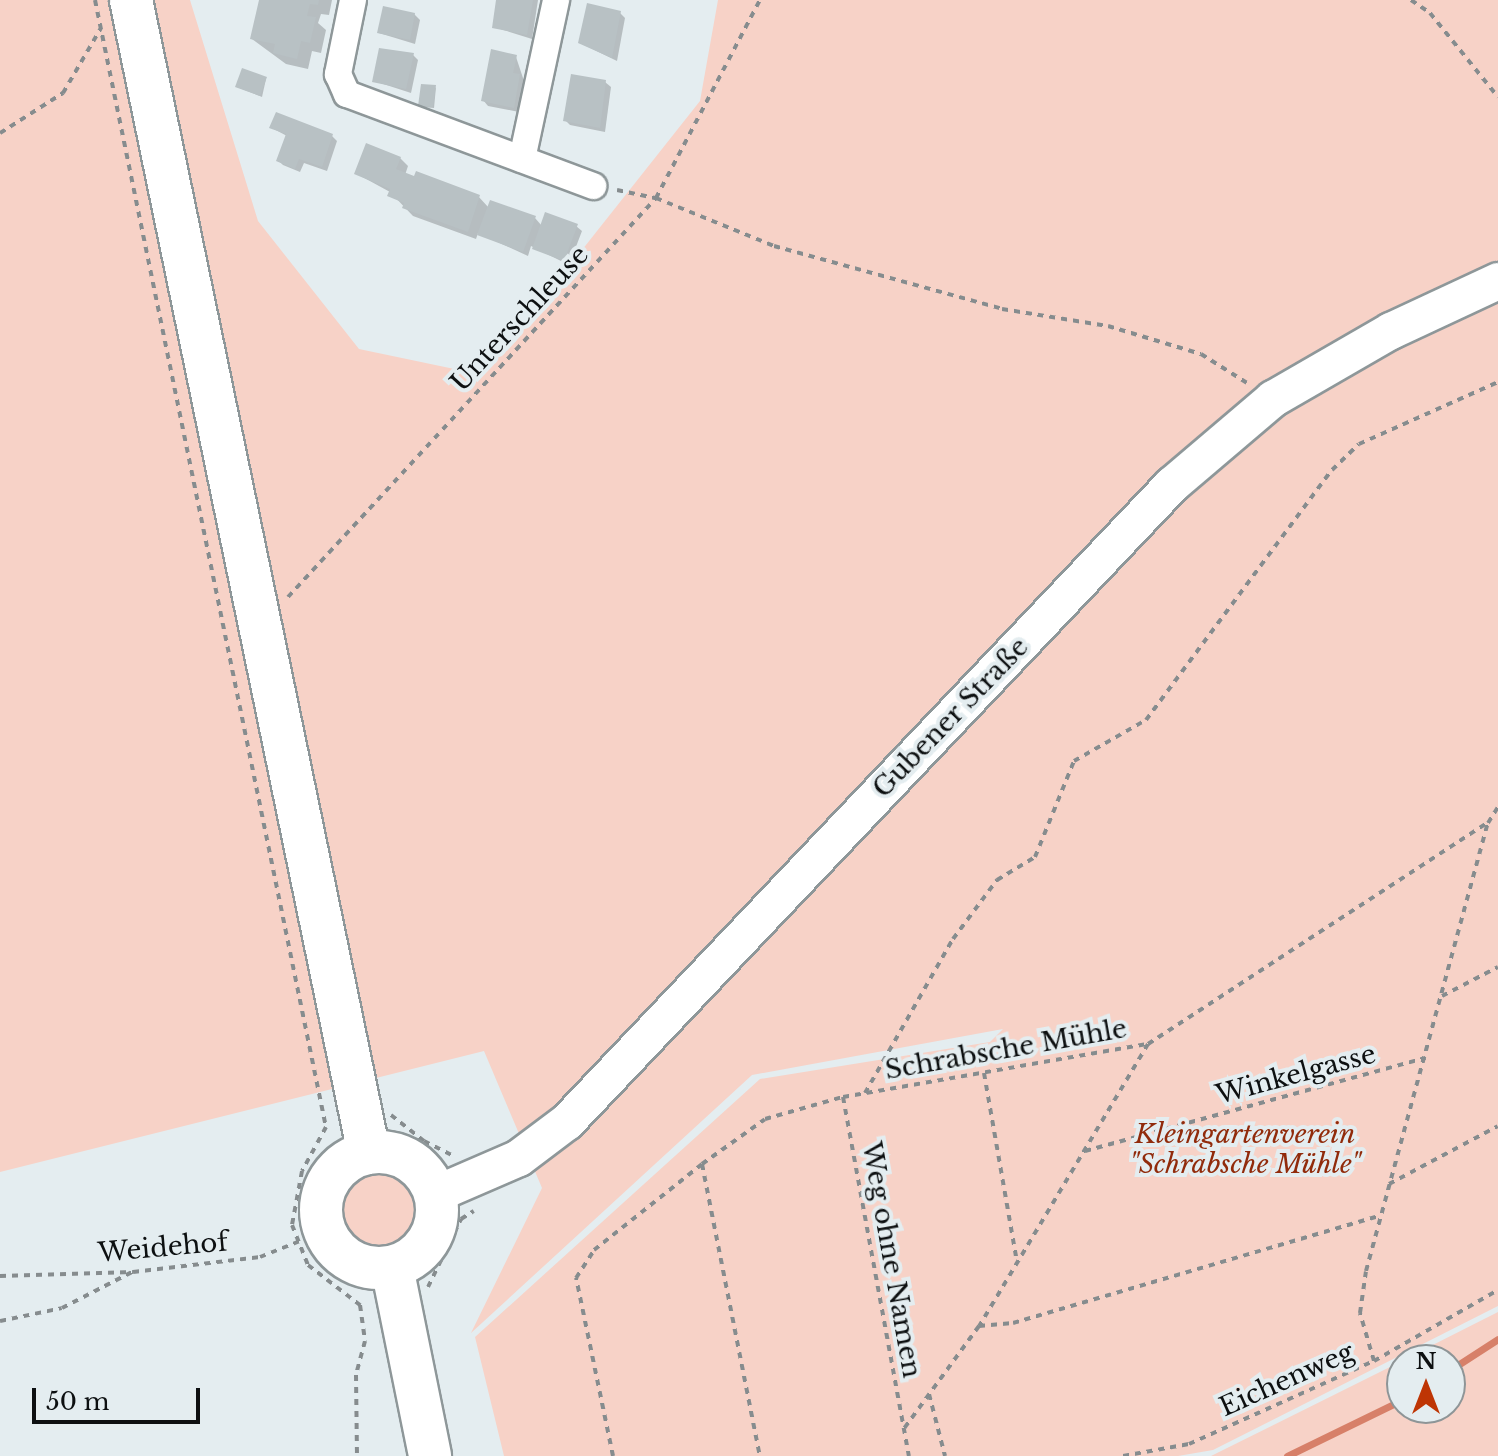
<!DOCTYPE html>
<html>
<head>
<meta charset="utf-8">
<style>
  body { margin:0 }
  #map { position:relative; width:1498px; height:1456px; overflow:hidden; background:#e4edf0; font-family:"Libre Baskerville",serif }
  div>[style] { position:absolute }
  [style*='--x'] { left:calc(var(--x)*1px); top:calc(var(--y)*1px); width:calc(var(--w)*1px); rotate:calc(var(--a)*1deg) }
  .green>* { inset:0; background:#f7d2c7 }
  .round { border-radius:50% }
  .shadow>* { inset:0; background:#0003 }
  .stream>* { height:7px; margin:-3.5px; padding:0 3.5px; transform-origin:3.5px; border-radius:3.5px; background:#d78069 }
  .building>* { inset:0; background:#b8c1c4 }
  .path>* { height:4px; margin-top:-2px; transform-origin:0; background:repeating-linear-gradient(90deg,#868c8e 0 6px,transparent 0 12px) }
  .roads { filter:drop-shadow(2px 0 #8e9799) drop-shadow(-2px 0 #8e9799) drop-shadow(0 2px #8e9799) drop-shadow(0 -2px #8e9799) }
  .minor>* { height:26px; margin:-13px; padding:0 13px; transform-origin:13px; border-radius:13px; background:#fff }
  .secondary>* { height:36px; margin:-18px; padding:0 18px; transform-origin:18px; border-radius:18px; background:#fff }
  .primary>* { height:42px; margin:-21px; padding:0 21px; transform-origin:21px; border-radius:21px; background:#fff }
  .primary>.ring { margin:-21px; padding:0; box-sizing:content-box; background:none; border:42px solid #fff; border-radius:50% }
  span { translate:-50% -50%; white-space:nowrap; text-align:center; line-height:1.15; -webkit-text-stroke:8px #e4edf0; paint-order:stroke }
  .street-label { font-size:26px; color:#0d1011 }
  .park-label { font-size:26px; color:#912b0b; font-style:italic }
  .north { position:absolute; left:1386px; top:1344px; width:80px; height:80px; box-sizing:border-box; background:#e4edf0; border:2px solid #8e9597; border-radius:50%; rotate:0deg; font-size:22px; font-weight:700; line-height:32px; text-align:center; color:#0d1011 }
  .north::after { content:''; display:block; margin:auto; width:28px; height:36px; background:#be3504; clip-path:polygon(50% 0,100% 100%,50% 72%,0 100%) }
  .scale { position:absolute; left:32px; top:1388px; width:168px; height:36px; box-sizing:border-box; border:4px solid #0d1011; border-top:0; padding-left:10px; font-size:24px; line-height:28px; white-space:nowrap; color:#0d1011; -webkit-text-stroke:6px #e4edf0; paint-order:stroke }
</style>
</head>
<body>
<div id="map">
  <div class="green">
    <div style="clip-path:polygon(0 0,190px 0,258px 221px,359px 349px,483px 375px,700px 101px,718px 0,1498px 0,1498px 1306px,1213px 1450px,1178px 1456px,504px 1456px,475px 1337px,760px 1079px,990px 1042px,1003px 1029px,752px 1075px,471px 1333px,542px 1188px,484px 1051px,0 1172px)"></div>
    <div class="round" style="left:335px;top:1165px;width:90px;height:90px"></div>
    <div style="clip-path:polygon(1498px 1312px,1498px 1456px,1211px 1456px,1402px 1361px,1402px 1408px,1450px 1408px,1450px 1360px,1403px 1360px)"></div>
  </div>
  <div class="shadow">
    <div style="clip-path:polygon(273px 0,332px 0,329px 15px,321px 14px,318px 23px,326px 30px,321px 53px,312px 51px,308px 69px,286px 64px,252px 39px)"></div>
    <div style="clip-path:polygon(498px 0,538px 0,532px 39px,494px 27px)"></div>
    <div style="clip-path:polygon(620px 13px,625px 18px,617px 61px,580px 43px)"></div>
    <div style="clip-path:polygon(414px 14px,420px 20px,415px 44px,379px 33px)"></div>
    <div style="clip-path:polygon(413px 55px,418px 60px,411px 93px,374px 81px)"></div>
    <div style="clip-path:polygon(516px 57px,524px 81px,519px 112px,488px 106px,483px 100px)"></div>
    <div style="clip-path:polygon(266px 79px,262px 97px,237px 87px)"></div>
    <div style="clip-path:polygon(605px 82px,611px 87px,605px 132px,570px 125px,565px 120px)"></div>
    <div style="clip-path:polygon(436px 87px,434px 108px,422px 107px,420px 105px)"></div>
    <div style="clip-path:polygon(272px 128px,332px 136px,337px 141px,327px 171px,304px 163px,300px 172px,283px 165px,278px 160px,287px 136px)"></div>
    <div style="clip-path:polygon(400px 158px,408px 166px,405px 175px,478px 196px,489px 208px,535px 218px,542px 226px,576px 226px,582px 231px,569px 265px,531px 246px,528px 256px,478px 233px,476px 239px,413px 216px,390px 192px,357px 174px)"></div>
  </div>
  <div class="stream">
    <div style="--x:1450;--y:1370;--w:57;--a:-32.9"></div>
    <div style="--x:1287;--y:1456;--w:128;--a:-26"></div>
  </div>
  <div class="building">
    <div style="clip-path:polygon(259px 0,319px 0,318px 5px,310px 4px,307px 16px,316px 17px,310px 43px,301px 41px,297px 59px,273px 53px,275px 44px,250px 39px)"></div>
    <div style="clip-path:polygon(496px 0,533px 0,527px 35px,492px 28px)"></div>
    <div style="clip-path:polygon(587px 3px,621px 11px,612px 58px,578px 43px)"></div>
    <div style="clip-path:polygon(383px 6px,415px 13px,410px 40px,377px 33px)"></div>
    <div style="clip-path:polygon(379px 48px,414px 53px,406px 89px,372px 82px)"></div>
    <div style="clip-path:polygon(491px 49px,517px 55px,513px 73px,520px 74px,514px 108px,481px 101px)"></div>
    <div style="clip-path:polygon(242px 68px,267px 77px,260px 96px,235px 87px)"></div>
    <div style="clip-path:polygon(571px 74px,606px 80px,600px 128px,563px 121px)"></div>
    <div style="clip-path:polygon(421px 84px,436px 85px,433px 107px,418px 106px)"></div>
    <div style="clip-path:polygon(276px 112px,333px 134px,322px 167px,299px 159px,295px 169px,276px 161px,286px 134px,269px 128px)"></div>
    <div style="clip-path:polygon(366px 143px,401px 157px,396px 169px,414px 176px,416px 171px,480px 195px,468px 232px,402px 208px,404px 203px,387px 196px,390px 189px,354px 174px)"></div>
    <div style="clip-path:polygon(490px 200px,536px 216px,523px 252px,477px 235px)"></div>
    <div style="clip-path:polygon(545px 212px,578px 224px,564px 261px,532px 249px)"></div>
  </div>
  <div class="path">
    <div style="--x:95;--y:0;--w:1150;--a:78.42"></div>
    <div style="--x:326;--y:1127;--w:50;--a:118.6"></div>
    <div style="--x:302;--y:1171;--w:55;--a:100.5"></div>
    <div style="--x:292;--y:1225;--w:43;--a:68.2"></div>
    <div style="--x:308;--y:1265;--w:66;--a:37.6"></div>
    <div style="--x:360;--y:1305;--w:36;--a:82"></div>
    <div style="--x:365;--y:1341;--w:35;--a:105"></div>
    <div style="--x:356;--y:1375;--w:81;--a:89.3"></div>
    <div style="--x:1411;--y:0;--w:23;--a:34"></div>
    <div style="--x:1430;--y:13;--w:108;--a:51"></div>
    <div style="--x:0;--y:133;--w:75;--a:-32.4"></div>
    <div style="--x:63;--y:93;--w:75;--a:-59.7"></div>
    <div style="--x:617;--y:190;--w:40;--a:12"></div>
    <div style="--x:656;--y:198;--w:127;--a:22.1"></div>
    <div style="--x:774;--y:246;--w:237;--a:15.4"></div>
    <div style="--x:1002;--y:309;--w:107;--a:9.1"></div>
    <div style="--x:1108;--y:326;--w:97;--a:16.8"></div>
    <div style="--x:1201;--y:354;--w:54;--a:32.2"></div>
    <div style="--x:288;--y:597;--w:543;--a:-47.31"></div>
    <div style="--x:656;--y:198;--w:224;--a:-62.3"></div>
    <div style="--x:1442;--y:996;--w:63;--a:-27.4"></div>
    <div style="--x:1148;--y:1044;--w:403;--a:-33.1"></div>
    <div style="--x:984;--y:1073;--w:193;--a:80.1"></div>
    <div style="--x:865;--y:1093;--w:177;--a:-60.3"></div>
    <div style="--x:953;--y:939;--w:74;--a:-53.3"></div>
    <div style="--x:997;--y:880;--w:44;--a:-31.2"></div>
    <div style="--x:1035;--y:857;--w:104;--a:-67.9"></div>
    <div style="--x:1074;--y:761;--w:83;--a:-29.7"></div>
    <div style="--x:1146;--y:720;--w:312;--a:-53.4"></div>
    <div style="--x:1332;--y:470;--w:37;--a:-44"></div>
    <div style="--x:1359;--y:444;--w:152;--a:-24"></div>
    <div style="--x:843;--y:1097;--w:365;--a:79.6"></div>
    <div style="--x:391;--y:1115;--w:42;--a:38.2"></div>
    <div style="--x:424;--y:1141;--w:31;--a:27"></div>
    <div style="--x:1085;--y:1151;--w:353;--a:-15.3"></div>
    <div style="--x:702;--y:1164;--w:298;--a:78.8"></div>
    <div style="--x:1389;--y:1184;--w:123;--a:-28"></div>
    <div style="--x:0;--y:1276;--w:133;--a:-1.7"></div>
    <div style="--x:133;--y:1272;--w:128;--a:-6.7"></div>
    <div style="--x:260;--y:1257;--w:70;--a:-21.8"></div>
    <div style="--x:428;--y:1287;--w:76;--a:-64.1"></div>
    <div style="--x:461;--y:1219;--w:15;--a:-32"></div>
    <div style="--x:0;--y:1321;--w:63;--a:-11.8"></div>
    <div style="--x:62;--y:1308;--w:79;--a:-27.2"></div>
    <div style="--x:979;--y:1326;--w:34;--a:-5"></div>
    <div style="--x:1013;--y:1323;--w:382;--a:-16.3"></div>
    <div style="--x:1374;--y:1361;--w:50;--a:-106.3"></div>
    <div style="--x:1360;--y:1313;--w:42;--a:-81.9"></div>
    <div style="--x:1366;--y:1271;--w:464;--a:-74.8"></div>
    <div style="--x:1488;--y:823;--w:19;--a:-58"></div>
    <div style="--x:929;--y:1394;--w:64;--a:75.5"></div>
    <div style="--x:613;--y:1456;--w:182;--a:-101.7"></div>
    <div style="--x:576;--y:1278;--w:33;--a:-57"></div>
    <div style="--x:594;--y:1250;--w:138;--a:-38.5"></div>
    <div style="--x:702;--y:1164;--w:77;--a:-35.5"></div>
    <div style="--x:765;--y:1119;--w:81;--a:-15.8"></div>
    <div style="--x:843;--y:1097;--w:310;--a:-9.9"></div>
    <div style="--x:1148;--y:1044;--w:329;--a:120.9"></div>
    <div style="--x:979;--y:1326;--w:129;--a:126.2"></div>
    <div style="--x:1123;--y:1456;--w:67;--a:-10.3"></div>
    <div style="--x:1189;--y:1444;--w:203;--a:-24.2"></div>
    <div style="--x:1374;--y:1361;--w:143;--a:-29.8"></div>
  </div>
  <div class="roads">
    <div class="minor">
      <div style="--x:353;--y:0;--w:76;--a:101.5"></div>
      <div style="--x:338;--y:74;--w:22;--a:66"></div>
      <div style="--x:347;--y:94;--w:263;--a:20.5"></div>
      <div style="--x:522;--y:159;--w:163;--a:-77.9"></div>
    </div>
    <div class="secondary">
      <div style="--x:436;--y:1194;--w:90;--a:-23.4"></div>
      <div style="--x:519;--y:1158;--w:60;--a:-36.9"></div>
      <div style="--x:567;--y:1122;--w:879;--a:-46.48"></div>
      <div style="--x:1172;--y:485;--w:133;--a:-40.4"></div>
      <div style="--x:1273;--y:399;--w:136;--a:-30"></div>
      <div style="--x:1391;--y:331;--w:118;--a:-25"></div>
    </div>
    <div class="primary">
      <div style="--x:131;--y:0;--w:1177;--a:78.34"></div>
      <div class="ring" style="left:321px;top:1152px;width:74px;height:74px"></div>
      <div style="--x:392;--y:1267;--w:193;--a:78.6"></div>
    </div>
  </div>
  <div class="street-label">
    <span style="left:520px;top:319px;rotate:-47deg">Unterschleuse</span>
    <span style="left:951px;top:718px;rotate:-46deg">Gubener Straße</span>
    <span style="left:1006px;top:1050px;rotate:-10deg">Schrabsche Mühle</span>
    <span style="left:1296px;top:1075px;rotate:-15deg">Winkelgasse</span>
    <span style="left:163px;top:1248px;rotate:-5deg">Weidehof</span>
    <span style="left:891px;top:1260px;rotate:80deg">Weg ohne Namen</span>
    <span style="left:1287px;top:1380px;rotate:-24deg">Eichenweg</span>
  </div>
  <div class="park-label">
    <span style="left:1245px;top:1150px">Kleingartenverein<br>"Schrabsche Mühle"</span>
  </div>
  <div class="north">N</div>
  <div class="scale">50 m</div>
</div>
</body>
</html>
